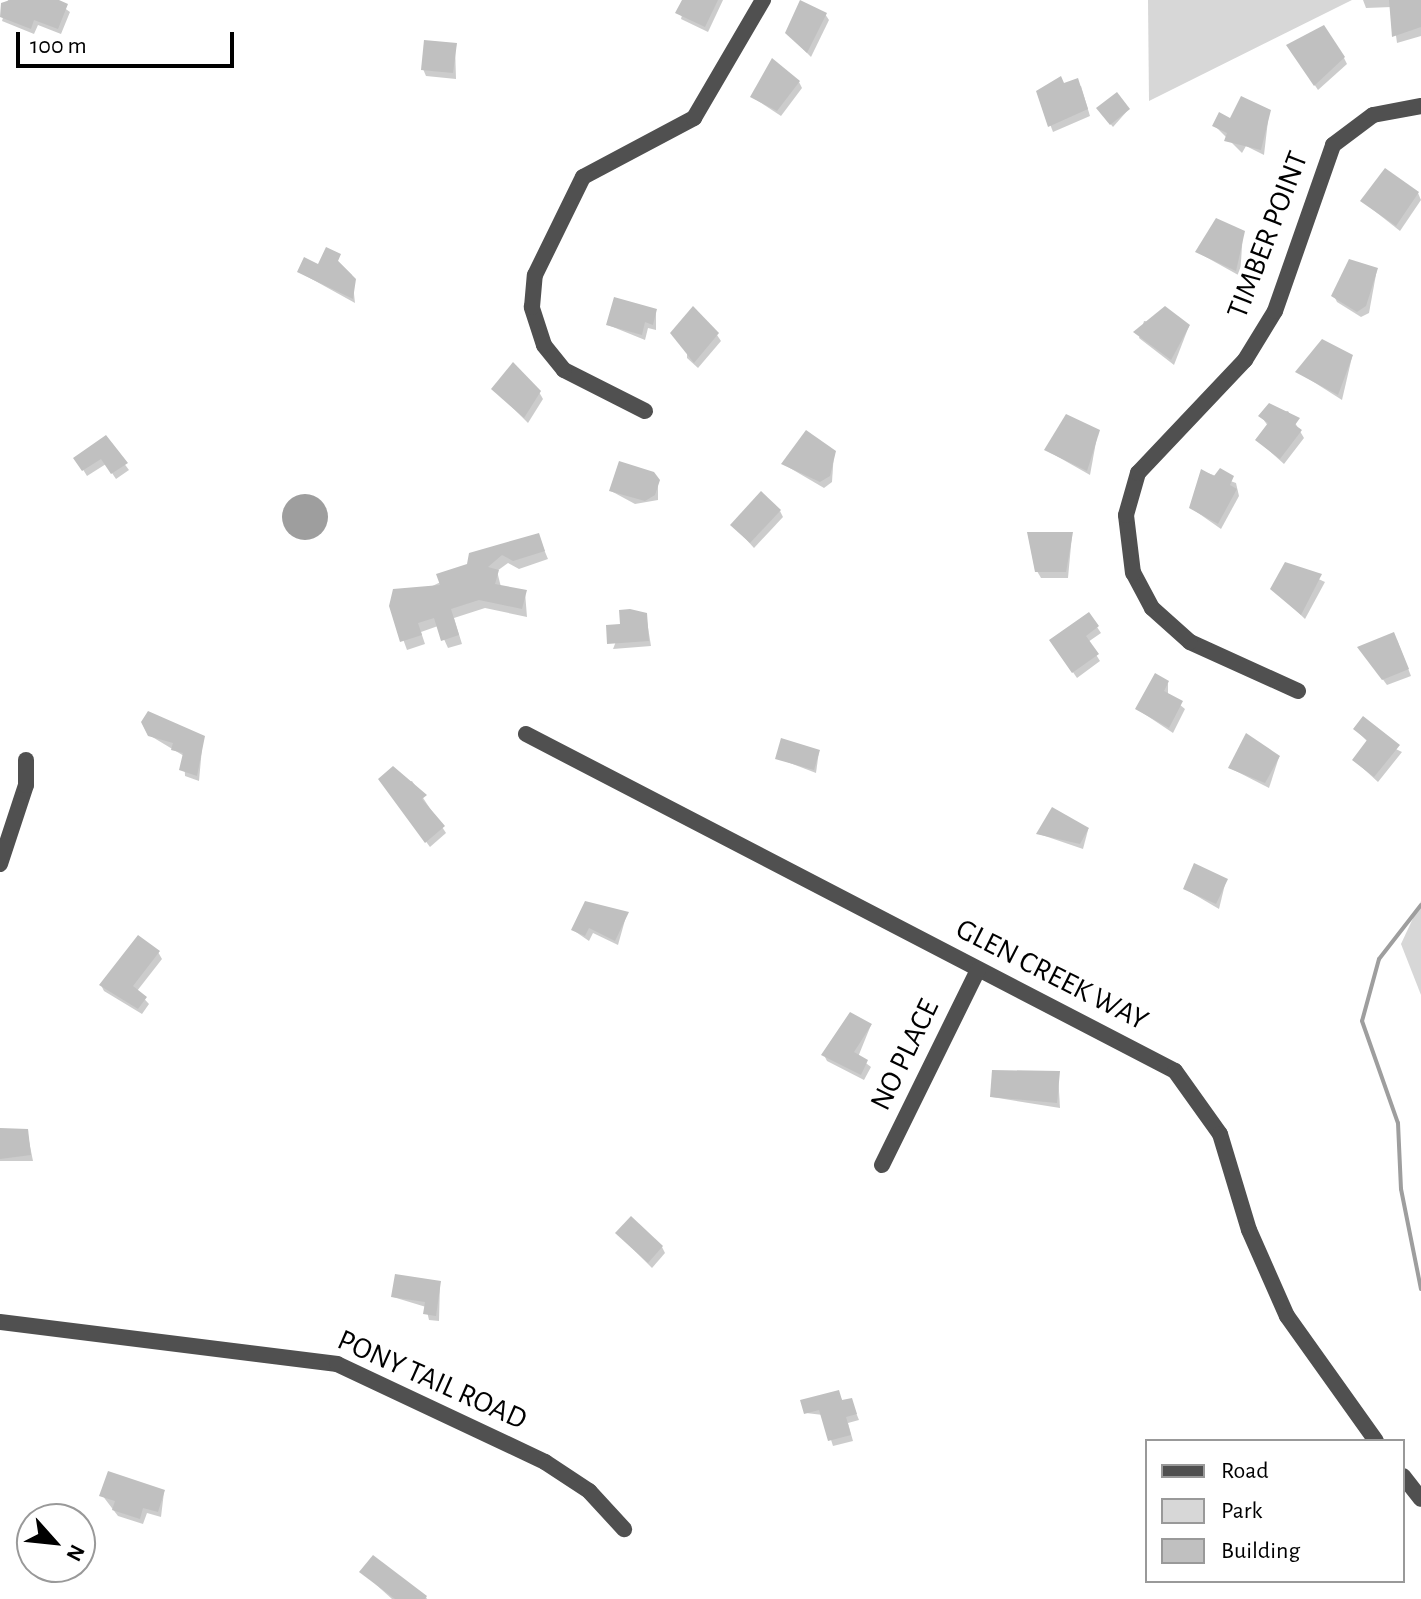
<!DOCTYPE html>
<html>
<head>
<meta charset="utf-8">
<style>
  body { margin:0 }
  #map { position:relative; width:1421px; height:1599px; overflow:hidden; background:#fff; font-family:"Alegreya Sans",sans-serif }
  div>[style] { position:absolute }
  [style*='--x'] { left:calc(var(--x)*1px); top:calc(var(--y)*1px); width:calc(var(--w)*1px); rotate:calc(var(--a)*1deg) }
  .green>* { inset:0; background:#d7d7d7 }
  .water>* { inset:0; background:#9e9e9e }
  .round { border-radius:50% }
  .shadow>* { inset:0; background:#0003 }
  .stream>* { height:4px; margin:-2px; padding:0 2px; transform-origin:2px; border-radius:2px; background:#9e9e9e }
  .building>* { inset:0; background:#c0c0c0 }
  .minor>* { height:16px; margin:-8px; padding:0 8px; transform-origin:8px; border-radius:8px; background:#505050 }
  span { translate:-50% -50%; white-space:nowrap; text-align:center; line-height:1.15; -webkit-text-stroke:7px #fff; paint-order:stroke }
  .street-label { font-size:30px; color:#000 }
  .legend { position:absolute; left:1145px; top:1439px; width:260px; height:144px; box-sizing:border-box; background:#fff; border:2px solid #999; margin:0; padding:10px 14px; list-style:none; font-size:24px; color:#000 }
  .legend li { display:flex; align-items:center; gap:16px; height:40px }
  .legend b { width:40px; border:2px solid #999 }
  .north { position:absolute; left:16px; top:1503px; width:80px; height:80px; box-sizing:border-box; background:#fff; border:2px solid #999; border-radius:50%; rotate:117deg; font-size:22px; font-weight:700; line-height:32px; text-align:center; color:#000 }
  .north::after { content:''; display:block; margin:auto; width:28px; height:36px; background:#000; clip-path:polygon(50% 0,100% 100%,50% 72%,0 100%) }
  .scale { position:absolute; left:16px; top:32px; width:218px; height:36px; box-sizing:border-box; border:4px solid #000; border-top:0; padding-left:10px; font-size:24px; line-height:28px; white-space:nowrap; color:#000; -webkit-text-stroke:6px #fff; paint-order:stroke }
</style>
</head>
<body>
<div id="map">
  <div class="green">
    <div style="clip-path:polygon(1148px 0,1352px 0,1149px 101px)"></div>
    <div style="clip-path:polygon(1421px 901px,1421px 995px,1401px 944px)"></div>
  </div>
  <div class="water">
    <div class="round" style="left:282px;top:494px;width:46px;height:46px"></div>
  </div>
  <div class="shadow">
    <div style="clip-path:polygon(8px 0,53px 0,70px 12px,61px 34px,38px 25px,34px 34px,2px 21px)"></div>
    <div style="clip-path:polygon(686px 0,723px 0,708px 32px,681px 19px)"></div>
    <div style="clip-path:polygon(1421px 0,1421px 36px,1397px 43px,1392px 7px,1366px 8px,1363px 0)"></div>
    <div style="clip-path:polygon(825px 14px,829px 20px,811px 57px,787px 33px)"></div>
    <div style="clip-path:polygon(455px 45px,456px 79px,426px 76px,423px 69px)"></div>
    <div style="clip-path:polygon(1292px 51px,1344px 58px,1347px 64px,1318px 90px)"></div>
    <div style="clip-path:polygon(799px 82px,802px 88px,781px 116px,752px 97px)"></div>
    <div style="clip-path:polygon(1064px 84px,1081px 86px,1090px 116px,1053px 132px,1038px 92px)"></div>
    <div style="clip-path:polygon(1128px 110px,1113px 127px,1101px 112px)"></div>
    <div style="clip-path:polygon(1269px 112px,1264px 155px,1246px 146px,1242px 153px,1215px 126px)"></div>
    <div style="clip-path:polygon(1418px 193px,1421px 200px,1400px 231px,1362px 201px)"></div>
    <div style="clip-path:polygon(1243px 232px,1240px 276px,1197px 252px)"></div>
    <div style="clip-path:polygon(327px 250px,352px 275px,355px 303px,299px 272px,319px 267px)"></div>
    <div style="clip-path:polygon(1377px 269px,1369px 313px,1361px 317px,1337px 302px,1334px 296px)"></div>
    <div style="clip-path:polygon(656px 311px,656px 330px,648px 328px,645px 340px,608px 325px)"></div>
    <div style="clip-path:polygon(1144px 321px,1189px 326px,1174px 365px,1139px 338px)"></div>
    <div style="clip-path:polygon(717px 335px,721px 341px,698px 368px,687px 358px,687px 348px)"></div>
    <div style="clip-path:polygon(1352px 357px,1342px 400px,1298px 372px)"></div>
    <div style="clip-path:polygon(494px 389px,539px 392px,543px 399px,528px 423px)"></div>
    <div style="clip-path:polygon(1288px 411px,1304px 438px,1284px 464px,1257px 440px,1268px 426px,1261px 416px)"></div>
    <div style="clip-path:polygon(1098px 431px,1090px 475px,1046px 450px)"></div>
    <div style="clip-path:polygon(105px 438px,129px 470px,116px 479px,106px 464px,87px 476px,76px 458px)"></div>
    <div style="clip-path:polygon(834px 452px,832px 482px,824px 488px,783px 464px)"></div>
    <div style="clip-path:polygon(1202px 471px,1236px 483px,1239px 496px,1221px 529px,1191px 508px)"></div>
    <div style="clip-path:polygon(658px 481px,658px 500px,635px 504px,611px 491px)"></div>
    <div style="clip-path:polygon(780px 511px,783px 517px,754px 548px,733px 525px)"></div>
    <div style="clip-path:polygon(538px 535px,548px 559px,519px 569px,508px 563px,497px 571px,501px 587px,525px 592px,527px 617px,485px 608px,454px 618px,462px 644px,448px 648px,438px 626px,421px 632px,425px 644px,407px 650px,391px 606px)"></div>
    <div style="clip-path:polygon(1072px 535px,1068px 578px,1041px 578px,1037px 571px)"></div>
    <div style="clip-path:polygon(1286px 564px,1325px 582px,1305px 619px,1273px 589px)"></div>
    <div style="clip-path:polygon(646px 615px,651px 646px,613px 649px,622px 626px)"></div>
    <div style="clip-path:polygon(1089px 615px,1101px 633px,1088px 642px,1100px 661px,1077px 678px,1055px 646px)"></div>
    <div style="clip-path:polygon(1397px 640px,1411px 676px,1387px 685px,1364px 654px)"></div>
    <div style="clip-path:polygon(1168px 683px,1168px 695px,1185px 709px,1173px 733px,1137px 709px)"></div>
    <div style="clip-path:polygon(1355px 729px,1402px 752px,1378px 782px,1354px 760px,1368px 742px)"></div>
    <div style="clip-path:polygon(149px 735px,203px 737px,199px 781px,185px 776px,184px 756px)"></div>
    <div style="clip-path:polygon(819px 751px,816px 773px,777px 758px)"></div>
    <div style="clip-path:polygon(1279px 757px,1269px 788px,1230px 768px)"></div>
    <div style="clip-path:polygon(412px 781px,446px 833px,430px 847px,384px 785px)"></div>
    <div style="clip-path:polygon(1088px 830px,1083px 849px,1039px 834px)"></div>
    <div style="clip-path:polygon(1226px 880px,1219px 909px,1185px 889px)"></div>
    <div style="clip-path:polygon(627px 913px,618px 945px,593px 933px,589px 941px,573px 930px)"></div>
    <div style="clip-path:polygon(158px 952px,162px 959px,137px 991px,149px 1004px,142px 1014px,104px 991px,101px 985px)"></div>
    <div style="clip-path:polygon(871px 1025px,858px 1057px,871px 1067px,864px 1080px,827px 1061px,824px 1055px)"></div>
    <div style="clip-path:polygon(1058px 1073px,1060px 1108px,992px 1097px)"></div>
    <div style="clip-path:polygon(27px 1131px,33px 1161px,0 1161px,0 1132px)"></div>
    <div style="clip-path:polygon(618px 1234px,662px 1247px,665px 1253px,652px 1268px)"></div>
    <div style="clip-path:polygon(440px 1283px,439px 1321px,429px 1320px,426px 1307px,393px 1297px)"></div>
    <div style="clip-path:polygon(838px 1392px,843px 1402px,851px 1400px,859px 1420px,848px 1423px,853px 1441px,833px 1446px,823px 1415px,806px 1413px)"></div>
    <div style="clip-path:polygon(164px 1492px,161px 1517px,147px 1513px,143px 1524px,118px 1516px,102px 1495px)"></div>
    <div style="clip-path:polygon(362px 1572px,426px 1597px,427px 1599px,392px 1599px)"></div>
  </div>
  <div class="stream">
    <div style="--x:1421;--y:905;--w:68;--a:127.9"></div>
    <div style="--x:1379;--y:959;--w:64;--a:105.3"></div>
    <div style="--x:1362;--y:1021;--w:108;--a:70.6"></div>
    <div style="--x:1398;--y:1123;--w:66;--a:87.4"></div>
    <div style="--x:1401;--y:1189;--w:102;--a:78.7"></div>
  </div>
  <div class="building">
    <div style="clip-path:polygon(10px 0,59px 0,68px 4px,58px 29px,34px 20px,31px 29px,0 17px,1px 3px)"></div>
    <div style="clip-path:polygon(682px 0,718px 0,705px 27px,675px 13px)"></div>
    <div style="clip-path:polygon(800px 0,827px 13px,807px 53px,785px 33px)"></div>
    <div style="clip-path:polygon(1389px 0,1421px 0,1421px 27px,1392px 37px)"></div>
    <div style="clip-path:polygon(1324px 25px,1345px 57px,1314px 86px,1286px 45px)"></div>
    <div style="clip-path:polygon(424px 40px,457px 43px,453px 73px,421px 70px)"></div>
    <div style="clip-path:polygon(772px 58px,800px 81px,777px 111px,750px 97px)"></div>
    <div style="clip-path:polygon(1061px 76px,1064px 83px,1078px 78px,1088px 109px,1048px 127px,1036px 91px)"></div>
    <div style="clip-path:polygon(1117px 92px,1130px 109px,1110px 125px,1096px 108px)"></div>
    <div style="clip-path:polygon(1241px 96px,1271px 110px,1261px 150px,1224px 141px,1227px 133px,1212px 126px,1219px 112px,1230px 118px)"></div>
    <div style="clip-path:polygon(1385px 168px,1419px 192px,1396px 226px,1360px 201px)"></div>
    <div style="clip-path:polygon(1216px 218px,1245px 231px,1236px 271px,1195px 252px)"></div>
    <div style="clip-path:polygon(326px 247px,341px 254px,338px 261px,356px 279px,353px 299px,297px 272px,304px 257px,318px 264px)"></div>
    <div style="clip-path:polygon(1349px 259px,1378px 268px,1366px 306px,1357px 312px,1331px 296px)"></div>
    <div style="clip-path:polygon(614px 297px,657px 309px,653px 325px,645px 322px,642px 335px,606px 325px)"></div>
    <div style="clip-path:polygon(693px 306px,719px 333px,694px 363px,670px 333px)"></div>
    <div style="clip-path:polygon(1165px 306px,1190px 325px,1171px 360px,1133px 332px)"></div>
    <div style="clip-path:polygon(1322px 339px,1353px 355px,1338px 395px,1295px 372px)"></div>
    <div style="clip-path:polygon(513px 362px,541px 391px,524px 418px,491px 389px)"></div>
    <div style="clip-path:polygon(1269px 403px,1300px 418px,1295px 425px,1302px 430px,1280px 459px,1255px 440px,1268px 423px,1258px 416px)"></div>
    <div style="clip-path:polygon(1066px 414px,1100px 430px,1087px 471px,1044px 450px)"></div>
    <div style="clip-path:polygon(806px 430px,836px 451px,830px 476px,820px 482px,781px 464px)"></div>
    <div style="clip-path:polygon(106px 435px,128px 463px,111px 474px,101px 459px,82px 471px,73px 458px)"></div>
    <div style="clip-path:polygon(619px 461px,654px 472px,660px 480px,655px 495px,645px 501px,609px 491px)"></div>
    <div style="clip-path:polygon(1220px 468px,1234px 476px,1230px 485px,1237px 489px,1218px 524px,1189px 508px,1201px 469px,1214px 476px)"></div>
    <div style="clip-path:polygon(761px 491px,781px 510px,750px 543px,730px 525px)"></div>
    <div style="clip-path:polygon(1027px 532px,1073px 532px,1066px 572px,1035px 572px)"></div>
    <div style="clip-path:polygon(539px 533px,545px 551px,513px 561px,502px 555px,488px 567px,499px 570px,495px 584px,527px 590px,522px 609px,479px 600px,451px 609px,459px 635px,441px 641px,434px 618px,418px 623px,422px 635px,400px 642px,389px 606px,393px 589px,440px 585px,436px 574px,467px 564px,469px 553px)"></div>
    <div style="clip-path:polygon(1285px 562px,1322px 574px,1301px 615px,1270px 589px)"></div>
    <div style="clip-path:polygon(630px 609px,647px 613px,649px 641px,607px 644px,606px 625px,620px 624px,619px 610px)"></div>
    <div style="clip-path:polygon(1089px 612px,1099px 626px,1086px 636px,1099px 654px,1072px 673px,1049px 640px)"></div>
    <div style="clip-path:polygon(1394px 632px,1409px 669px,1382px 680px,1357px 647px)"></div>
    <div style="clip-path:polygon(1155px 673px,1169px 681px,1164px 691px,1183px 701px,1169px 728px,1135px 709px)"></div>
    <div style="clip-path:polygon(148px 711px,205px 736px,197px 776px,179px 770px,183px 753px,171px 750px,173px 743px,148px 736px,141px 722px)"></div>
    <div style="clip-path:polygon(1363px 716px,1400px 745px,1374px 777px,1352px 760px,1367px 740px,1353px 729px)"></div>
    <div style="clip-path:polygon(1246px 733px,1280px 756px,1265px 783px,1228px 768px)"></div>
    <div style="clip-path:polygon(781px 738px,820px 750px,814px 770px,775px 759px)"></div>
    <div style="clip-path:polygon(393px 766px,427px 795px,422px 799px,445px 826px,425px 843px,378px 779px)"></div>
    <div style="clip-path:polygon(1052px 807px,1089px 828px,1080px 844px,1036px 834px)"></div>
    <div style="clip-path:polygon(1194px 863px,1228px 879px,1216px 904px,1183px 889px)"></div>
    <div style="clip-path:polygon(585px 901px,629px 912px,615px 941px,589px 928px,585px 936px,571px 930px)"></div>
    <div style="clip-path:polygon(138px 935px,160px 951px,133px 986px,147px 997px,138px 1009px,99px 985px)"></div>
    <div style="clip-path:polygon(850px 1012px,872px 1024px,854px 1052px,868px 1060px,861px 1075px,821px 1055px)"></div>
    <div style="clip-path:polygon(992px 1070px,1060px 1071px,1057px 1103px,990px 1097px)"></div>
    <div style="clip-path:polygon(0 1128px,28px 1129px,31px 1155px,0 1159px)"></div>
    <div style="clip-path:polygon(631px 1216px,663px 1246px,648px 1263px,615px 1233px)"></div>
    <div style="clip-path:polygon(395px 1274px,441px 1281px,436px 1316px,423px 1314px,425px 1302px,391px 1297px)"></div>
    <div style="clip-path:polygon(839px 1390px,842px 1400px,852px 1398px,857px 1414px,846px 1417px,851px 1435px,828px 1441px,819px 1410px,804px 1414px,800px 1400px)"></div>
    <div style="clip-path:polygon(108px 1471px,165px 1490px,158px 1512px,143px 1508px,140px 1519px,112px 1510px,115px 1501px,99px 1496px)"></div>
    <div style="clip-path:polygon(373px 1555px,427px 1596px,425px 1599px,395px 1599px,359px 1572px)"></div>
  </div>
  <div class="minor">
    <div style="--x:645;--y:411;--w:91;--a:-153.2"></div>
    <div style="--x:564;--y:370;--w:32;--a:-129"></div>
    <div style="--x:544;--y:345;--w:40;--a:-108"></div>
    <div style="--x:532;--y:307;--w:32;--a:-85"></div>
    <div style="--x:535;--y:275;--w:109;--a:-63.9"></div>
    <div style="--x:583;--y:177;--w:126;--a:-28"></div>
    <div style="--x:694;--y:118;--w:137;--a:-59.7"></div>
    <div style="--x:1298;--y:691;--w:119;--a:-155.6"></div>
    <div style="--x:1190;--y:642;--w:51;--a:-138.2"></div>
    <div style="--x:1152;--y:608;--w:40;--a:-118"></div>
    <div style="--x:1133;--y:573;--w:58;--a:-96.9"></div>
    <div style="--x:1126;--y:515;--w:44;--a:-74.1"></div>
    <div style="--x:1138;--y:473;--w:156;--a:-46.6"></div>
    <div style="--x:1245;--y:360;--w:57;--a:-58.5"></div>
    <div style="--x:1275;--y:311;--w:176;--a:-70.7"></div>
    <div style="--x:1333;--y:145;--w:50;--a:-36.9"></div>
    <div style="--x:1373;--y:115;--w:49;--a:-10.6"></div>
    <div style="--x:526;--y:734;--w:731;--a:27.44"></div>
    <div style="--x:1175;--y:1071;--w:77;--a:54.5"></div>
    <div style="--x:1220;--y:1134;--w:100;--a:73.2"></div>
    <div style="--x:1249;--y:1230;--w:94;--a:66.2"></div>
    <div style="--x:1287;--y:1316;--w:153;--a:54.5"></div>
    <div style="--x:0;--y:864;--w:83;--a:-71.8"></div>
    <div style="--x:26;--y:785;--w:25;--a:-90"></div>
    <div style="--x:882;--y:1165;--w:217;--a:-63.8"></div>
    <div style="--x:0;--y:1322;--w:340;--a:7.1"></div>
    <div style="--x:337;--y:1364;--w:230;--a:25.2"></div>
    <div style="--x:545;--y:1462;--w:53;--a:33.4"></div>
    <div style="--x:589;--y:1491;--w:52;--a:47.4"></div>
    <div style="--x:1403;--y:1476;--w:29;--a:52"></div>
  </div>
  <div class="street-label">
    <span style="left:1268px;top:235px;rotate:-69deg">TIMBER POINT</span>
    <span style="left:1052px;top:975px;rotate:27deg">GLEN CREEK WAY</span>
    <span style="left:905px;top:1055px;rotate:-64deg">NO PLACE</span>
    <span style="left:432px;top:1380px;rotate:24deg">PONY TAIL ROAD</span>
  </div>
  <ul class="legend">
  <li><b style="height:10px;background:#505050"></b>Road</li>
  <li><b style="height:22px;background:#d7d7d7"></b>Park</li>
  <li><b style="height:22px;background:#c0c0c0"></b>Building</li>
  </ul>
  <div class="north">N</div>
  <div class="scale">100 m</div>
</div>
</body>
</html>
